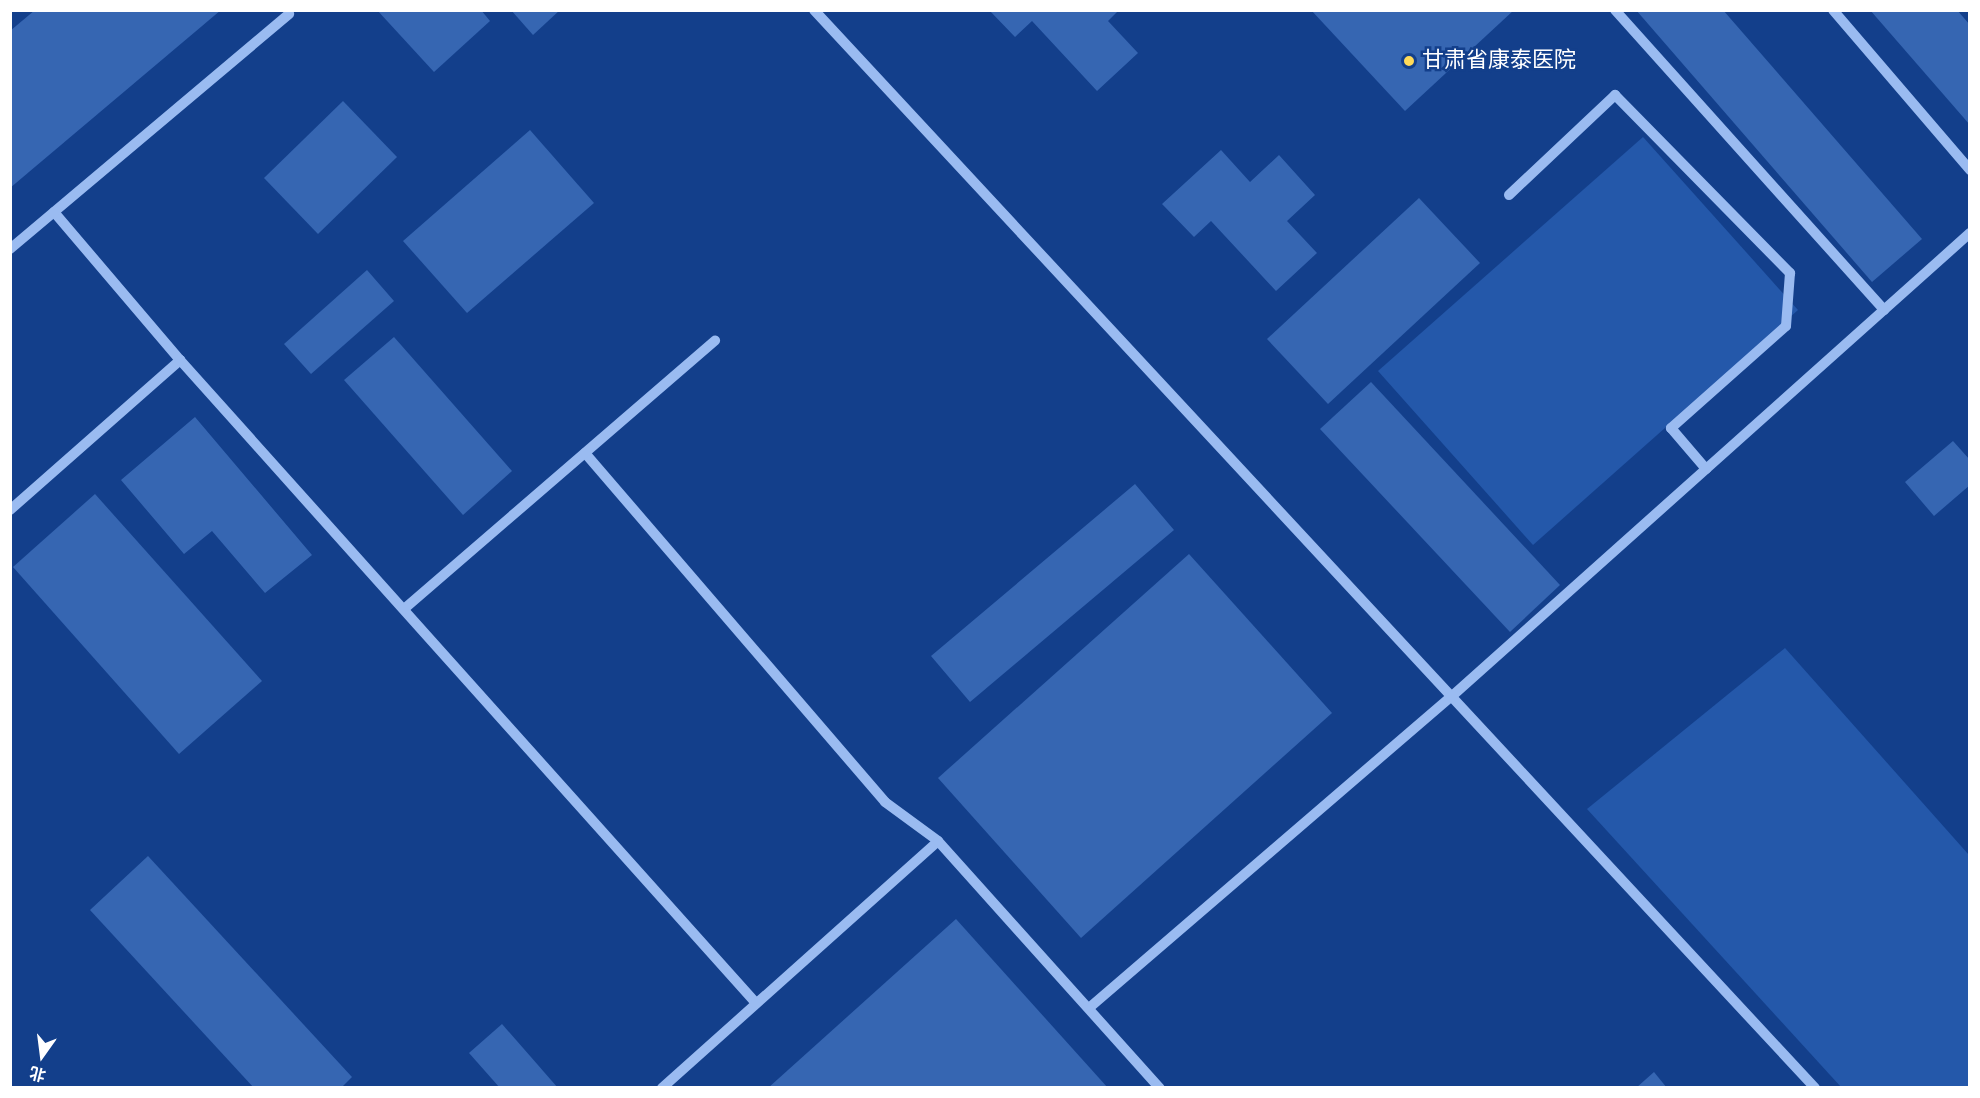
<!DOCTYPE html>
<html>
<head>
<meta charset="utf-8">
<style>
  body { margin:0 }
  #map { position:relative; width:1980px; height:1098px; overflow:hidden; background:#133f8b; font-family:"Alegreya Sans","Noto Sans SC",sans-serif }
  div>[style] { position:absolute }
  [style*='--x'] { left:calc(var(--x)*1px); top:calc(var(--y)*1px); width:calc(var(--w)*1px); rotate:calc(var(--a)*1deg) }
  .green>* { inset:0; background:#2458aa }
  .building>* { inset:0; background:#3666b2 }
  .minor>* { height:10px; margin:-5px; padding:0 5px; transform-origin:5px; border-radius:5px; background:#9abbf1 }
  .dots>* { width:16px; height:16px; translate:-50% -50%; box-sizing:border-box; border:3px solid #133f8b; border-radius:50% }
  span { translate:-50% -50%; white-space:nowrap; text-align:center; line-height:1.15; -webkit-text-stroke:5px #133f8b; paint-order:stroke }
  .poi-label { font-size:22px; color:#fff }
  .left { translate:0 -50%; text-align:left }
  .frame { position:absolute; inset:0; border:12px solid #fff; pointer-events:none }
  .north { position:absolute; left:12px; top:1026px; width:60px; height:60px; -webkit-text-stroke:4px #133f8b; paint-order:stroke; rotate:194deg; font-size:16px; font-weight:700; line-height:24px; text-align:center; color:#fff }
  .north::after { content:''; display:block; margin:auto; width:21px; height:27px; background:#fff; clip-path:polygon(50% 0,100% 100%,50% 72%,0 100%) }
</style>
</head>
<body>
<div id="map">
  <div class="green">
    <div style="clip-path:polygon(1643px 137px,1798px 310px,1533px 545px,1378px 371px)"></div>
    <div style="clip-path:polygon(1785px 648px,1969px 855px,1969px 1087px,1841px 1087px,1587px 809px)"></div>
  </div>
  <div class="building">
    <div style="clip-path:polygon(35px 10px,221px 10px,10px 188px,10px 31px)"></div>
    <div style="clip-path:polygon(377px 10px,481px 10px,490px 21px,434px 72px)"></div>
    <div style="clip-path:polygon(511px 10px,560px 10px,533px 35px)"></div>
    <div style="clip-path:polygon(989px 10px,1119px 10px,1108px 21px,1138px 53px,1097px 91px,1032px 21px,1015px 37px)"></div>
    <div style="clip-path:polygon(1311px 10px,1514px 10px,1405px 111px)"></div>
    <div style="clip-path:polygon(1636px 10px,1723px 10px,1922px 239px,1872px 282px)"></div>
    <div style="clip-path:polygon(1870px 10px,1957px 10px,1970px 25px,1970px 125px)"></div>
    <div style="clip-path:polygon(343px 101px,397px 157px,318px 234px,264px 178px)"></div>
    <div style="clip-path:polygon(530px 130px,594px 203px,467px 313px,403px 241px)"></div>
    <div style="clip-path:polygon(1221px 150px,1250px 182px,1279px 155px,1315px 195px,1287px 221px,1317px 253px,1276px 291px,1211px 221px,1194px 237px,1162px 204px)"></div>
    <div style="clip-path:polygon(1419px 198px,1480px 263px,1328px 404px,1267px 339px)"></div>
    <div style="clip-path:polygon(367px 270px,394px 301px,311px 374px,284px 344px)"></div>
    <div style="clip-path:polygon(394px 337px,512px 471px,463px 515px,344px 380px)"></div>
    <div style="clip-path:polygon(1371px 382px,1560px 585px,1510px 632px,1320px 429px)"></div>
    <div style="clip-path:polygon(195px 417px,312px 555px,265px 593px,212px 531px,184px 554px,121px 480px)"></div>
    <div style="clip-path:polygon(1953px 441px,1970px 460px,1970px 485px,1934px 516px,1905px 482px)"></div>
    <div style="clip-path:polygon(1135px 484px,1174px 530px,970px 702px,931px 656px)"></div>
    <div style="clip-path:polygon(95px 494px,262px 681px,179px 754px,13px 567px)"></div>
    <div style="clip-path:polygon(1189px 554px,1332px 713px,1081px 938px,938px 778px)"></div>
    <div style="clip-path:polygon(148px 856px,352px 1077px,341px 1088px,254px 1088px,90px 910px)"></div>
    <div style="clip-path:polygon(956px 919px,1108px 1088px,768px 1088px)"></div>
    <div style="clip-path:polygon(502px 1024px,558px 1088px,500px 1088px,469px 1053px)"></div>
    <div style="clip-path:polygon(1654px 1072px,1667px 1088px,1636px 1088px)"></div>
  </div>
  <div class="minor">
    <div style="--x:814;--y:10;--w:1471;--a:47.12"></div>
    <div style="--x:1615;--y:10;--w:403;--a:48.1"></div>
    <div style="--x:1833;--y:10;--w:211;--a:49.4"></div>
    <div style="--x:1509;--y:195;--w:146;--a:-43.3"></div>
    <div style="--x:1615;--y:95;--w:250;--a:45.5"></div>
    <div style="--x:1790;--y:273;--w:53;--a:94.3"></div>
    <div style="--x:1786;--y:326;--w:154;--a:138.4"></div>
    <div style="--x:1671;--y:428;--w:54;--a:49.5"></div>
    <div style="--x:54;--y:212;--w:194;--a:49.6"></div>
    <div style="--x:10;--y:249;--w:365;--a:-40.1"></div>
    <div style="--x:585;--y:453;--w:460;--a:49.3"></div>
    <div style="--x:885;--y:802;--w:66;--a:36.3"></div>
    <div style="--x:10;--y:510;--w:227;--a:-41.4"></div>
    <div style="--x:180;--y:360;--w:863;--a:48.15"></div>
    <div style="--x:404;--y:609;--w:411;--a:-40.8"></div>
    <div style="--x:1089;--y:1008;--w:477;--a:-40.7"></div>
    <div style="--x:1451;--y:697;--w:696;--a:-41.8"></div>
    <div style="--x:662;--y:1088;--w:370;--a:-41.8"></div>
    <div style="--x:938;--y:841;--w:332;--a:48.1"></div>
  </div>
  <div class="dots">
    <div style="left:1409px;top:61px;background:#ffda59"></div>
  </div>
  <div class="poi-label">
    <span class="left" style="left:1422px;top:61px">甘肃省康泰医院</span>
  </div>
  <div class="frame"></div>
  <div class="north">北</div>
</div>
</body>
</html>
